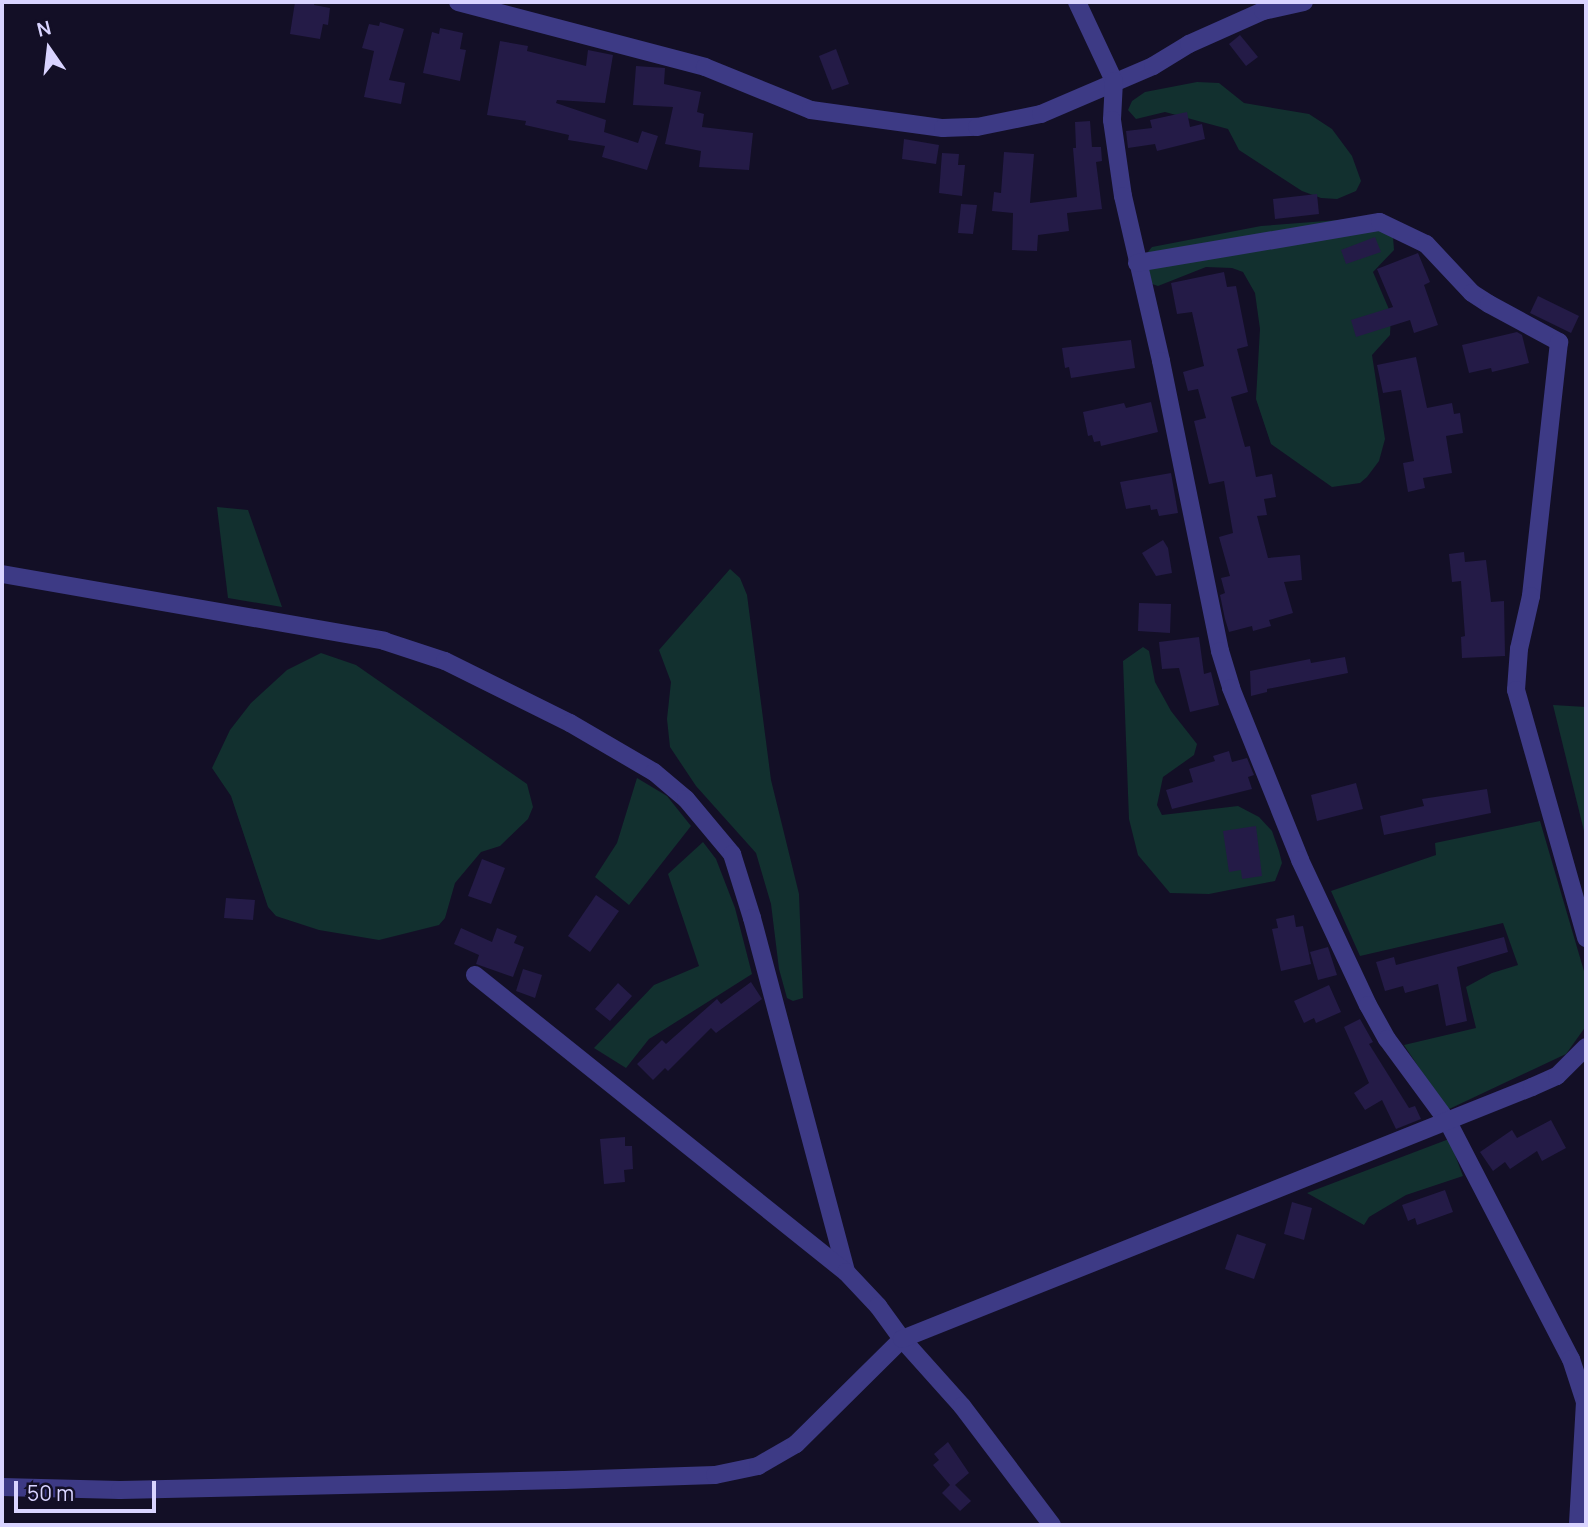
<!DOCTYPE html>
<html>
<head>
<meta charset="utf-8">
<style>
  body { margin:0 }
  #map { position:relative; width:1588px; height:1527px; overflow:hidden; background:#130f26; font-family:Manrope,sans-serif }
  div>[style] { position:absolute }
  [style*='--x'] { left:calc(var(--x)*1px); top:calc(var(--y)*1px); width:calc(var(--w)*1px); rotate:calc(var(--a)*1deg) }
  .green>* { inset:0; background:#12302f }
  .building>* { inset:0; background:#241b47 }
  .minor>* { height:18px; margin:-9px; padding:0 9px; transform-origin:9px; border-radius:9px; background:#3d3a85 }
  span { translate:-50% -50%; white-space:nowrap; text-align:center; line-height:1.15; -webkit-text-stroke:7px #130f26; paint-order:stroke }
  .frame { position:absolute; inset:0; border:4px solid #d9d4ff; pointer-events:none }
  .north { position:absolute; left:14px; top:14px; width:70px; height:70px; -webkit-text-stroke:5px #130f26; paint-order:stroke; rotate:346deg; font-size:19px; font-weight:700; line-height:28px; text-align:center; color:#d9d4ff }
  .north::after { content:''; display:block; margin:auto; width:24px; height:32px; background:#d9d4ff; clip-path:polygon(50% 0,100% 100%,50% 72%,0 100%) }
  .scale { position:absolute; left:14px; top:1481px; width:142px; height:32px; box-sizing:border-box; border:4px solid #d9d4ff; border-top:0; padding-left:9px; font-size:21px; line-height:24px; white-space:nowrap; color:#d9d4ff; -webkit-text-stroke:5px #130f26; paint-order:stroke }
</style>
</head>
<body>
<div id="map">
  <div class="green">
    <div style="clip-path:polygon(1197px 82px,1219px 83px,1244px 103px,1309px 114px,1332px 129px,1352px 156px,1361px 181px,1356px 191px,1337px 199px,1321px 198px,1302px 191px,1239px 150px,1228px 129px,1165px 112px,1136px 119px,1128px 110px,1132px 101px,1145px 92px)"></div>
    <div style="clip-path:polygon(1378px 217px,1393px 237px,1394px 250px,1373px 272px,1391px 314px,1390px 335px,1372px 355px,1385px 439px,1379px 461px,1367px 477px,1360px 483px,1332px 487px,1271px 444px,1256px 399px,1260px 329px,1255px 293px,1243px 272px,1232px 268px,1206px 267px,1158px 286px,1149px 283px,1147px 253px,1152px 247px,1261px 226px)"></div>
    <div style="clip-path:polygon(217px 507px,248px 510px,282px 607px,228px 598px)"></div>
    <div style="clip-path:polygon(730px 569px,740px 578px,747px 595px,771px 780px,799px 894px,803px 998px,793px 1001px,787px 998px,779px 969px,771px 904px,756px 853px,696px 786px,670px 747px,667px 719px,671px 682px,659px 650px)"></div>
    <div style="clip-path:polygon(1143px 647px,1149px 651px,1155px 682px,1171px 711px,1197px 744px,1194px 755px,1163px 777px,1157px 805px,1162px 815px,1238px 806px,1259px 817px,1272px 831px,1279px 851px,1282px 863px,1275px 881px,1209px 894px,1170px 893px,1138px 855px,1129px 819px,1123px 661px)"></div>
    <div style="clip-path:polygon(321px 653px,356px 665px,527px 784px,533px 807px,528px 819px,500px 846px,481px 852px,455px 883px,445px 918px,439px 925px,379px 940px,319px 930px,276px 916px,268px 907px,231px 796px,212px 768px,230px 730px,251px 703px,287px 670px)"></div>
    <div style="clip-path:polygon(1553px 705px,1586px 707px,1586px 839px)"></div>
    <div style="clip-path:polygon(637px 778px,667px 796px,691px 826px,629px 905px,595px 877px,617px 843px)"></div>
    <div style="clip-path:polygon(1540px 821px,1586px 978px,1586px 1026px,1566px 1054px,1447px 1110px,1404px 1045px,1476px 1028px,1466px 987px,1492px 973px,1518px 965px,1503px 923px,1360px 956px,1331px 891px,1436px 855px,1435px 843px)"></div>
    <div style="clip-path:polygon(703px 842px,716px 859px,735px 908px,752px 974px,649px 1039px,626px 1068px,594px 1048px,654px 985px,699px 966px,668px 874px)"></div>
    <div style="clip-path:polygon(1449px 1139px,1463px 1176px,1406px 1195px,1369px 1217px,1364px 1225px,1307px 1193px)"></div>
  </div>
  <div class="building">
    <div style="clip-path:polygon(295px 2px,315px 2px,314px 5px,330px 8px,328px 25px,323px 24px,320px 39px,290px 34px)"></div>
    <div style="clip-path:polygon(380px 22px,404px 29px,389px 80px,405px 83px,401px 104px,364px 97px,374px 51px,362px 48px,369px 24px,379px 26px)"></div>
    <div style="clip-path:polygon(440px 28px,463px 33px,460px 49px,466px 50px,460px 81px,423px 73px,432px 32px,439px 34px)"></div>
    <div style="clip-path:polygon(1240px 35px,1258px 57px,1246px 66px,1229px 44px)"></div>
    <div style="clip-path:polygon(500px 41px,528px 46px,527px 51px,586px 66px,588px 50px,613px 55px,605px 103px,557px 100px,556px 103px,606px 120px,604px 132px,638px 143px,642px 131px,658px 136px,647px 170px,602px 157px,605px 146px,568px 140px,569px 135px,525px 125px,526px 121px,487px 115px)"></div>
    <div style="clip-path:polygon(836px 49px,849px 84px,832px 90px,819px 56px)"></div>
    <div style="clip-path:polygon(636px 66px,665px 68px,664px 84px,701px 92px,697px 112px,704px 114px,702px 127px,753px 133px,749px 170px,699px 167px,701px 151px,665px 144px,673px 107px,633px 105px)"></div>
    <div style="clip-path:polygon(1187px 112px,1190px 127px,1202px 124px,1205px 139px,1157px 151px,1155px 144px,1128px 148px,1126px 131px,1152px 128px,1150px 120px)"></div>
    <div style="clip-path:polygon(1090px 121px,1092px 147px,1101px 147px,1102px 161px,1096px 162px,1102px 209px,1067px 213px,1069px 231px,1038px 235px,1037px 251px,1012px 250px,1013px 213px,992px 211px,994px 192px,1001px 193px,1004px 152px,1034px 154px,1030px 203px,1077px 197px,1073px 148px,1076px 148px,1075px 122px)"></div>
    <div style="clip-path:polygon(904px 139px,939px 145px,936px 164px,902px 159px)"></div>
    <div style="clip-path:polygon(942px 153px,959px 154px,958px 165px,965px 165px,962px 196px,939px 193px)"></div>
    <div style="clip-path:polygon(1317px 194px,1319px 214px,1275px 219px,1273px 199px)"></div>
    <div style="clip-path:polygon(961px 204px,977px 205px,973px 234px,958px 233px)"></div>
    <div style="clip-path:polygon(1375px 237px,1381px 252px,1346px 264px,1341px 250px)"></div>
    <div style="clip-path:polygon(1418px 253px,1430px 282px,1424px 285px,1438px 325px,1414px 333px,1410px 320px,1356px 337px,1351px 320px,1393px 307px,1377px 269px)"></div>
    <div style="clip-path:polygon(1224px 272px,1227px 287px,1236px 286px,1248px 346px,1237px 349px,1248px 392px,1231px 397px,1245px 447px,1250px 446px,1256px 477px,1272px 474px,1276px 497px,1264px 499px,1267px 515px,1257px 516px,1268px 558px,1300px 555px,1302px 580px,1284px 582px,1293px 613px,1269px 620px,1271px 626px,1253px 631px,1252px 626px,1229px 632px,1225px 619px,1220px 595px,1225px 593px,1221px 578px,1230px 576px,1219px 537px,1233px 533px,1224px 481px,1209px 484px,1194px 421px,1206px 418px,1198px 389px,1188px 391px,1183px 372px,1204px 366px,1192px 312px,1177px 314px,1171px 283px)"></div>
    <div style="clip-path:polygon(1538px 296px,1579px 316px,1571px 333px,1530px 313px)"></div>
    <div style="clip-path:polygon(1517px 332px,1522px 335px,1529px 363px,1492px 372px,1491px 368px,1469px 373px,1462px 345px)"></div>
    <div style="clip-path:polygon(1131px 340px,1135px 368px,1071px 378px,1069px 367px,1065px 368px,1062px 348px)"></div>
    <div style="clip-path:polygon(1416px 357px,1427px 408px,1452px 403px,1454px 414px,1460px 413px,1463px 433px,1446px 436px,1452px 473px,1423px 478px,1425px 488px,1408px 492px,1403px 463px,1414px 461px,1401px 390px,1383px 393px,1377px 365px)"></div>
    <div style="clip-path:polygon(1151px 402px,1158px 432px,1101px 446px,1100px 441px,1094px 442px,1092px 435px,1088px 436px,1083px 412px,1124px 403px,1126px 408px)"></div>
    <div style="clip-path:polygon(1171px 473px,1178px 513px,1159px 516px,1157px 509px,1151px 510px,1150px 505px,1126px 509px,1120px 482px)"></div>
    <div style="clip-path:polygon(1163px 540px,1168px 548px,1172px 573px,1156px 576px,1142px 553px)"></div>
    <div style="clip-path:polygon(1464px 552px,1465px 562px,1486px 560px,1491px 602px,1504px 601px,1505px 656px,1462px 658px,1461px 637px,1465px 636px,1461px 581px,1452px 582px,1449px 554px)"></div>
    <div style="clip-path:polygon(1139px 603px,1171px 604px,1170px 633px,1138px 631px)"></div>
    <div style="clip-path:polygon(1199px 637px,1204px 674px,1211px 672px,1219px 705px,1190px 712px,1179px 668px,1162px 669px,1159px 642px)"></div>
    <div style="clip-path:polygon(1345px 657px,1348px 673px,1267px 689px,1267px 692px,1251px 696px,1250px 671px,1310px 659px,1311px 663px)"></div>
    <div style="clip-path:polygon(1229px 751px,1232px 762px,1247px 758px,1254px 775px,1248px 777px,1252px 789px,1172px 809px,1166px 790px,1193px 782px,1189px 769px,1215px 761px,1213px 756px)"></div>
    <div style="clip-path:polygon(1356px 783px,1363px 809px,1317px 821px,1311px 795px)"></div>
    <div style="clip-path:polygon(1487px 789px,1491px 813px,1384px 835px,1380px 816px,1424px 806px,1422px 799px)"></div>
    <div style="clip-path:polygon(1256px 826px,1262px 876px,1242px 879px,1241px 870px,1229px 872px,1223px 831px)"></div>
    <div style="clip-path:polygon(482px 859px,505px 868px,491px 904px,468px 896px)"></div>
    <div style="clip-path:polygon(596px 895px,619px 911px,590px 952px,568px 936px)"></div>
    <div style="clip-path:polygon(226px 898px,255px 900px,253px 920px,224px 918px)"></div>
    <div style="clip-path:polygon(1294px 915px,1296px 927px,1303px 926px,1311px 964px,1281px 971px,1272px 929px,1278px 928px,1276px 919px)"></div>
    <div style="clip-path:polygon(461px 928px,492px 942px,497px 928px,517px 936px,514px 943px,524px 947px,513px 977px,476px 964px,479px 955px,454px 944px)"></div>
    <div style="clip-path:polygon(1504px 937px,1508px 952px,1457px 967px,1467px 1021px,1446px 1026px,1438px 984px,1405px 993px,1403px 986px,1385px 991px,1376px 962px,1394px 957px,1396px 965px)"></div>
    <div style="clip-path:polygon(1328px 947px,1337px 975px,1318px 980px,1310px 952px)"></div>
    <div style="clip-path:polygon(523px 969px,542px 975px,535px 998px,516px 991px)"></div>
    <div style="clip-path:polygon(751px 982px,762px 999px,716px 1033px,711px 1028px,668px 1071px,665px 1068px,653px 1080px,637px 1064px,662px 1040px,666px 1044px,717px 999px,721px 1004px)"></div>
    <div style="clip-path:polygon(618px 983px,632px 996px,610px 1021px,595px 1009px)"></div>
    <div style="clip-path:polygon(1329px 985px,1341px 1012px,1316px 1023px,1314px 1018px,1304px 1023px,1294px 1001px)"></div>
    <div style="clip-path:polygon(1360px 1019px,1373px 1042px,1369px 1044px,1409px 1108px,1415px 1106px,1421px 1119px,1396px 1129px,1382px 1100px,1365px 1110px,1354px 1093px,1369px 1083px,1344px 1027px)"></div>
    <div style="clip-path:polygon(1551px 1120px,1566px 1148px,1542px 1161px,1537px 1151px,1510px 1169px,1505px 1162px,1493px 1171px,1480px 1152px,1512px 1130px,1517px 1138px)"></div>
    <div style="clip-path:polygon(625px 1137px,625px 1146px,632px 1146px,633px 1169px,624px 1170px,625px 1182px,604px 1184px,600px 1139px)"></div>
    <div style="clip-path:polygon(1445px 1190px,1453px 1212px,1417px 1225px,1415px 1218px,1408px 1221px,1402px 1205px)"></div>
    <div style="clip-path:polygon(1292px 1202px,1312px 1208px,1304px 1240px,1284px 1234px)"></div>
    <div style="clip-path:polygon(1237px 1234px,1266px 1244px,1254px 1279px,1225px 1269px)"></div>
    <div style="clip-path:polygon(948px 1442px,969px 1473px,955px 1485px,971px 1501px,960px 1511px,942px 1493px,950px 1485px,933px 1465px,939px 1460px,934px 1454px)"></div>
  </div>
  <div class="minor">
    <div style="--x:458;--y:2;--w:255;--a:14.7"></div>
    <div style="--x:705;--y:67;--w:114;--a:22.1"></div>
    <div style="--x:811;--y:110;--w:133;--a:7.8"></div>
    <div style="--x:943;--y:128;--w:34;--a:-2"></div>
    <div style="--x:977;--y:127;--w:65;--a:-11.5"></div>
    <div style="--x:1041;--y:114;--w:122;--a:-23.2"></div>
    <div style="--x:1153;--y:66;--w:42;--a:-31.4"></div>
    <div style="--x:1189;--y:44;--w:81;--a:-24"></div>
    <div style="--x:1263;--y:11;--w:42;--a:-12.4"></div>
    <div style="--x:1077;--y:2;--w:87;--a:64.9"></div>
    <div style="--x:1114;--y:81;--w:39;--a:93"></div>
    <div style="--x:1112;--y:120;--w:77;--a:81.8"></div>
    <div style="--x:1123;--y:196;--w:169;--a:77"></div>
    <div style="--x:1161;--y:361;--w:296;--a:78.5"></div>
    <div style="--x:1220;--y:651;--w:39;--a:73"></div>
    <div style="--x:1231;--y:688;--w:185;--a:68.1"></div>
    <div style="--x:1300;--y:860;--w:160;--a:64.9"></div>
    <div style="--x:1368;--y:1005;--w:39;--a:61"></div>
    <div style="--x:1387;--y:1039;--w:103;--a:53.7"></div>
    <div style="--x:1448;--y:1122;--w:267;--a:62.6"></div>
    <div style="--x:1571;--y:1359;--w:45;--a:72"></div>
    <div style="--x:1585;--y:1402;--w:123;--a:93.3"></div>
    <div style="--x:1137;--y:263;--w:246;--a:-9.6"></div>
    <div style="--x:1380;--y:222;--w:51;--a:25.6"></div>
    <div style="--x:1426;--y:244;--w:67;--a:46.8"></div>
    <div style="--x:1472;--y:293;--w:20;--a:33"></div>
    <div style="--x:1489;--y:304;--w:80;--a:28.5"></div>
    <div style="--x:1559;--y:342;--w:256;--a:96.3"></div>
    <div style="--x:1531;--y:596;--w:54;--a:102.8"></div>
    <div style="--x:1519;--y:649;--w:41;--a:94.2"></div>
    <div style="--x:1516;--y:690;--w:258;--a:74.2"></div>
    <div style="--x:2;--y:574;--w:388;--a:9.9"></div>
    <div style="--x:384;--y:641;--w:64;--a:18.2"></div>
    <div style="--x:445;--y:661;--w:140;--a:26.4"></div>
    <div style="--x:570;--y:723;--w:97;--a:30.3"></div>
    <div style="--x:654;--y:772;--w:42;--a:40.2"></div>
    <div style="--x:686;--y:799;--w:72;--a:50.1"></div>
    <div style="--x:732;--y:854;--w:67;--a:72.6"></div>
    <div style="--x:752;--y:918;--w:366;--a:75.1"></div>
    <div style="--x:475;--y:975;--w:475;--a:38.7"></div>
    <div style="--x:846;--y:1272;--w:47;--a:46.7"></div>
    <div style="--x:878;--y:1306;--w:41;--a:54"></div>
    <div style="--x:902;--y:1339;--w:90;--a:48.2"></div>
    <div style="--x:962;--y:1406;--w:149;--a:52.9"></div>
    <div style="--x:2;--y:1487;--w:118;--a:1.5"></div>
    <div style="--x:120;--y:1490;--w:444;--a:-1.3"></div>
    <div style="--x:564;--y:1480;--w:151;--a:-1.9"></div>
    <div style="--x:715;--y:1475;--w:44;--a:-11.8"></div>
    <div style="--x:758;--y:1466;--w:44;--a:-30.1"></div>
    <div style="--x:796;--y:1444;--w:149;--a:-44.7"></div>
    <div style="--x:902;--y:1339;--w:679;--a:-21.8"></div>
    <div style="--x:1532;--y:1087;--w:27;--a:-24"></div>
    <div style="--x:1557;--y:1076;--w:41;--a:-45"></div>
  </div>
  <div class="frame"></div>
  <div class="north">N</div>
  <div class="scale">50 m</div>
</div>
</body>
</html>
